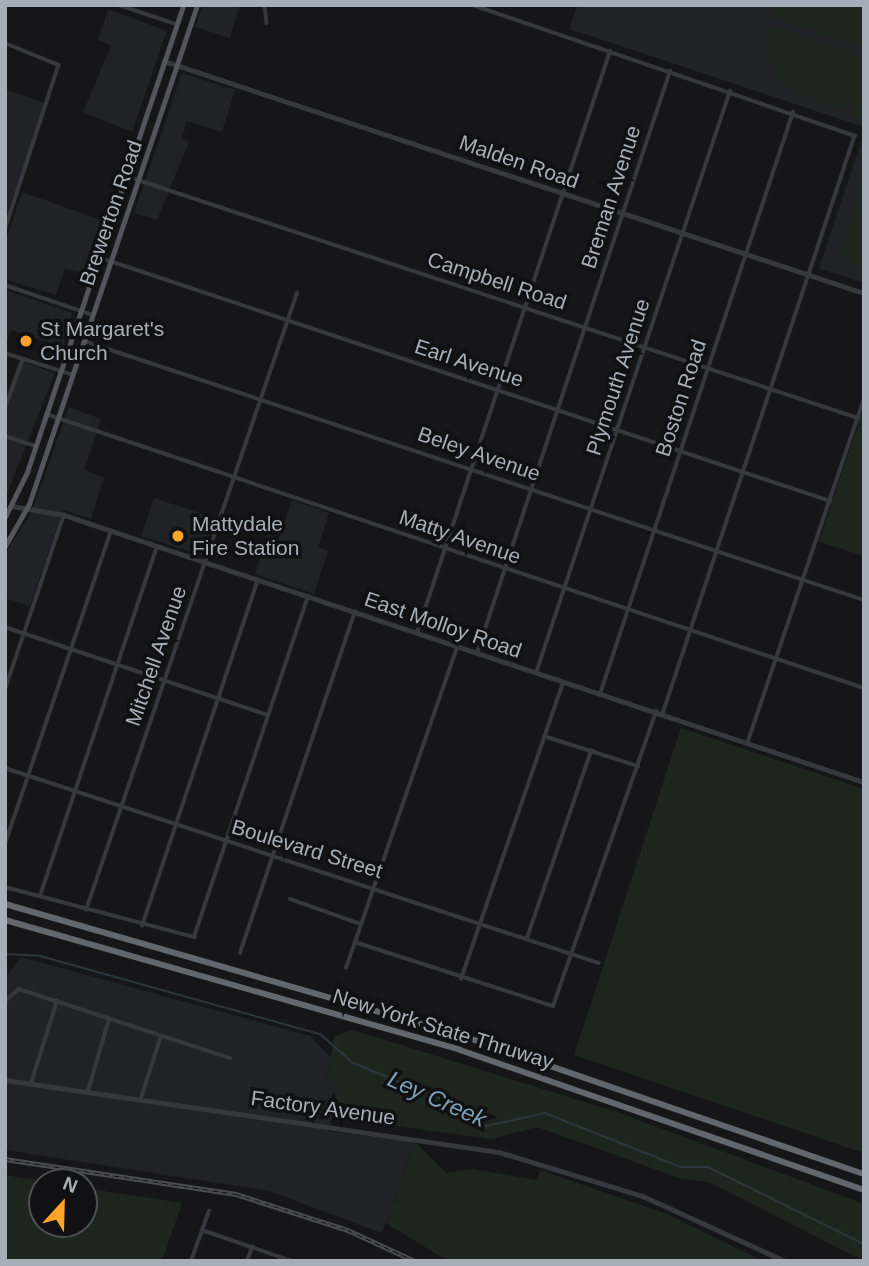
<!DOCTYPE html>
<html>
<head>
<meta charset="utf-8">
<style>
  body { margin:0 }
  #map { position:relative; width:869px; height:1266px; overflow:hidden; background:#161618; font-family:Helvetica,sans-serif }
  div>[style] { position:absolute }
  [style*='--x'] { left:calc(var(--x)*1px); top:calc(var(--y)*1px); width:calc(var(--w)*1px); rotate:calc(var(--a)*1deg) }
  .built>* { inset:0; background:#212225 }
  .green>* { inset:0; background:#1d261e }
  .stream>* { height:2px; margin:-1px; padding:0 1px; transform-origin:1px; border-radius:1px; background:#2b363d }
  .minor>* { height:3.5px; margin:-1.75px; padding:0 1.75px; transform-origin:1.75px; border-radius:1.75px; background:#36383d }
  .tertiary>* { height:4.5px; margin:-2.25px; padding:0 2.25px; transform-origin:2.25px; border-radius:2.25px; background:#36383d }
  .primary>* { height:5px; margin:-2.5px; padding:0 2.5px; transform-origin:2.5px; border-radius:2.5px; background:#52555c }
  .motorway>* { height:6px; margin:-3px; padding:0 3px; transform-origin:3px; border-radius:3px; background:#62666e }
  .rail>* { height:4.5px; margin-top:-2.25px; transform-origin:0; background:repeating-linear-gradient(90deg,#111113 0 5px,#494c52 0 10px); box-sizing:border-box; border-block:2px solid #494c52 }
  .dots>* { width:19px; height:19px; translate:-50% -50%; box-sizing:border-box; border:4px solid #111113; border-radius:50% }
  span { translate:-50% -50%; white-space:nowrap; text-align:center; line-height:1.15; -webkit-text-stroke:7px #111113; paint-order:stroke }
  .street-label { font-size:21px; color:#a6aeb9 }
  .poi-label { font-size:21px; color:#a6aeb9 }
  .left { translate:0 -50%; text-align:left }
  .water-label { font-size:23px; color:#7ba0b7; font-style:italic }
  .frame { position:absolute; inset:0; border:7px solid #a6aeb9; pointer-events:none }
  .north { position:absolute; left:28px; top:1168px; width:70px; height:70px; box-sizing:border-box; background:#111113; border:2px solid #4d5055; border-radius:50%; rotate:22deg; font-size:19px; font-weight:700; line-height:28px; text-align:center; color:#a6aeb9 }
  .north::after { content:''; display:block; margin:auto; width:24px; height:32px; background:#ffa426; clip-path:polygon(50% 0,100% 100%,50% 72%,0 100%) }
</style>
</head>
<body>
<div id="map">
  <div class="built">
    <div style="clip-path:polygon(203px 5px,240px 5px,230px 38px,195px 27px)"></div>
    <div style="clip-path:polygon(577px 5px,864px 5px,864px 127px,569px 29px)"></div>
    <div style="clip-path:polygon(108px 9px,167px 31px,132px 132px,83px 112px,111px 46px,98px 40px)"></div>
    <div style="clip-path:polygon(182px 73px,235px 90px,222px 132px,187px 121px,182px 138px,189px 142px,157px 220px,134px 213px)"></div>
    <div style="clip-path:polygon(5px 89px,45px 103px,5px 220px)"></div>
    <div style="clip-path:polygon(864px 133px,864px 283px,819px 268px)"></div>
    <div style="clip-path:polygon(22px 192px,104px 221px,87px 276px,65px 268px,56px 295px,5px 279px,5px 243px)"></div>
    <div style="clip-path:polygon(5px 290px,72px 313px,63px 347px,11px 330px,5px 347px)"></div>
    <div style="clip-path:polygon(19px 361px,55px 373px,5px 499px,5px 398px)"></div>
    <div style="clip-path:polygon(69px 407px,101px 419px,84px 470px,104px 477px,91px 519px,63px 510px,30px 606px,5px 598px,5px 554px,31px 513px)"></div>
    <div style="clip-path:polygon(154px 498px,215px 518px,202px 555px,141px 536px)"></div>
    <div style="clip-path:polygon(292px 500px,329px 513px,318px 547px,328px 551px,314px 594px,255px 574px,268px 534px,279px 538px)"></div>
    <div style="clip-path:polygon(21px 957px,310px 1036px,331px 1058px,327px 1081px,341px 1085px,328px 1131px,415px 1142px,382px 1233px,269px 1191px,5px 1150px,5px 978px)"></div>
  </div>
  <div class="green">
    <div style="clip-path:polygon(774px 5px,864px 5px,864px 49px,771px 16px)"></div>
    <div style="clip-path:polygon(768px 24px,864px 58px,864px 119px,850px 114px,852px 103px,845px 101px,847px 113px,783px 86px,767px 57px)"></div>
    <div style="clip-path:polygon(864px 179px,864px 268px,846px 261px,841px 251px)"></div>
    <div style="clip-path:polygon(864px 406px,864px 556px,819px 542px)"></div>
    <div style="clip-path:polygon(681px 728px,864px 789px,864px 1153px,574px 1055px)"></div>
    <div style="clip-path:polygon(353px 1030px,617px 1112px,864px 1204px,864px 1261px,709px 1182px,682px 1179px,537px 1127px,490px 1139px,331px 1117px,341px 1085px,327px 1082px,334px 1036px)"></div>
    <div style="clip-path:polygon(415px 1142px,446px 1173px,472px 1169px,537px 1180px,540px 1170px,667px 1214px,763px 1261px,448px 1261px,386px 1223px)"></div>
    <div style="clip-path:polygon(5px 1175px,49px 1182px,42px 1182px,42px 1224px,84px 1224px,84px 1188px,182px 1203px,162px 1261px,5px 1261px)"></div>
  </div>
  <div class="stream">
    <div style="--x:5;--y:954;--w:35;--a:3"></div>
    <div style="--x:40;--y:956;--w:291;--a:15.6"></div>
    <div style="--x:320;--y:1034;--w:44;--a:41.3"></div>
    <div style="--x:353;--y:1063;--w:96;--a:22"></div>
    <div style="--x:442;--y:1099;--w:52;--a:31.5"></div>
    <div style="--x:486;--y:1126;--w:60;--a:-12.4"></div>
    <div style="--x:545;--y:1113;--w:146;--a:21.7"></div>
    <div style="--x:681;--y:1167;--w:27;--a:0"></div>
    <div style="--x:708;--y:1167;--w:174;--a:26.3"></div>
  </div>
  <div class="minor">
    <div style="--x:119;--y:5;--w:60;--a:18.4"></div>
    <div style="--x:265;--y:5;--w:18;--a:84"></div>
    <div style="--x:473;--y:5;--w:404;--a:18.9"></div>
    <div style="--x:855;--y:136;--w:609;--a:108.38"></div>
    <div style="--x:5;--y:43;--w:58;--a:22.2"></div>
    <div style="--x:59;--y:65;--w:174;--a:108.1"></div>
    <div style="--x:126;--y:176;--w:771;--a:18.29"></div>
    <div style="--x:98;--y:257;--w:772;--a:18.43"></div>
    <div style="--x:5;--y:285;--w:93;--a:18.8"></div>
    <div style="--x:84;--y:341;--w:822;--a:18.37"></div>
    <div style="--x:5;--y:353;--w:71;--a:17.9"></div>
    <div style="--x:5;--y:408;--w:52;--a:-69.8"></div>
    <div style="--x:46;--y:414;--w:863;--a:18.52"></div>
    <div style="--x:5;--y:436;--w:33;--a:18"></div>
    <div style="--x:5;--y:627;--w:277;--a:18.5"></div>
    <div style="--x:417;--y:633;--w:613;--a:-71.65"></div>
    <div style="--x:477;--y:653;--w:613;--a:-71.65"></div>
    <div style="--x:536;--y:673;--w:613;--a:-71.57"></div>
    <div style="--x:5;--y:689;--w:184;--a:-71.3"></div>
    <div style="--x:600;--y:694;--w:613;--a:-71.65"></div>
    <div style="--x:544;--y:736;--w:99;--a:17.7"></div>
    <div style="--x:747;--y:744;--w:364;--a:-71.3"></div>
    <div style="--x:5;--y:768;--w:625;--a:18.17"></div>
    <div style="--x:5;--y:844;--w:330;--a:-71.3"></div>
    <div style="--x:5;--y:887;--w:196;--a:14.8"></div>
    <div style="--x:194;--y:937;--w:359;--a:-71.5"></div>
    <div style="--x:40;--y:896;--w:368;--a:-71.5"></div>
    <div style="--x:290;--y:899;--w:75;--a:19.4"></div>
    <div style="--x:86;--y:910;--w:652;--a:-71.12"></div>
    <div style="--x:142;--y:926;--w:365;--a:-71.5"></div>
    <div style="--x:527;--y:938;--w:198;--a:-71.1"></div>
    <div style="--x:355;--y:942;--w:208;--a:17.9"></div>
    <div style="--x:553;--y:1006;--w:312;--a:-70.7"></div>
    <div style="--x:240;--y:953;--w:360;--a:-71.4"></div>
    <div style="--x:346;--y:968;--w:340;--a:-70.9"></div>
    <div style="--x:461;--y:979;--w:314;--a:-71"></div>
    <div style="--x:5;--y:1001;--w:18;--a:-41"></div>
    <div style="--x:19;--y:989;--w:222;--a:18.1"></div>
    <div style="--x:31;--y:1083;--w:86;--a:-72.4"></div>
    <div style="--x:88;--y:1091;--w:75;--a:-73.7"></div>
    <div style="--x:141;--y:1098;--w:65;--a:-72.1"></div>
    <div style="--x:202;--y:1230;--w:95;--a:19"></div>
    <div style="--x:191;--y:1261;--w:53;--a:-70.2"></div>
    <div style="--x:247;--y:1261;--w:15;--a:-70"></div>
  </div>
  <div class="tertiary">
    <div style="--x:164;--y:61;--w:737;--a:18.34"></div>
    <div style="--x:12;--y:506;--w:53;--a:9.8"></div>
    <div style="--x:64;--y:515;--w:843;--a:18.46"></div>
    <div style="--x:5;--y:1080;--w:499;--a:8.3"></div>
    <div style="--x:499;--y:1152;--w:151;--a:17"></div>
    <div style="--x:643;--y:1196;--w:156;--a:24.6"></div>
  </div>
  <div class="primary">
    <div style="--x:5;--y:517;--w:50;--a:-63.9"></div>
    <div style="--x:27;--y:472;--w:492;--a:-71.5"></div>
    <div style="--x:5;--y:546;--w:48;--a:-60.3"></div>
    <div style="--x:29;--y:504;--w:527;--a:-71.39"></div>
  </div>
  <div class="motorway">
    <div style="--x:5;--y:904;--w:473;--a:16.1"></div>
    <div style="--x:460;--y:1035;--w:427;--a:19"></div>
    <div style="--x:5;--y:920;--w:473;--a:15.9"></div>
    <div style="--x:460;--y:1050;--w:428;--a:19.1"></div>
  </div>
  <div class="rail">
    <div style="--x:5;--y:1159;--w:234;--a:8.6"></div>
    <div style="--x:236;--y:1194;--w:118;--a:17.8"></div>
    <div style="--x:348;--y:1230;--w:74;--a:24.8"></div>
  </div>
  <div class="dots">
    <div style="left:26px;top:341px;background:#ffa426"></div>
    <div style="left:178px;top:536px;background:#ffa426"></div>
  </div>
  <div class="street-label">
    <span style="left:519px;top:162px;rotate:19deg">Malden Road</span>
    <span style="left:611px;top:197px;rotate:-72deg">Breman Avenue</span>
    <span style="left:111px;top:213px;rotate:-71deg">Brewerton Road</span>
    <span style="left:497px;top:281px;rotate:18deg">Campbell Road</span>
    <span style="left:469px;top:363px;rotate:18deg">Earl Avenue</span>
    <span style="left:618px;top:377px;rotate:-72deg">Plymouth Avenue</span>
    <span style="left:681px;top:398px;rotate:-72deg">Boston Road</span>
    <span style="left:479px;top:454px;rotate:19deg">Beley Avenue</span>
    <span style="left:460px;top:537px;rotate:19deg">Matty Avenue</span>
    <span style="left:443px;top:625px;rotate:19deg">East Molloy Road</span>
    <span style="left:156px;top:656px;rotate:-71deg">Mitchell Avenue</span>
    <span style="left:307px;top:849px;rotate:17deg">Boulevard Street</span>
    <span style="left:443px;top:1029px;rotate:17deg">New York State Thruway</span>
    <span style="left:323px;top:1108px;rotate:8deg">Factory Avenue</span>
  </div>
  <div class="poi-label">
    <span class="left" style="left:40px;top:341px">St Margaret's<br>Church</span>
    <span class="left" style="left:192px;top:536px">Mattydale<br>Fire Station</span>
  </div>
  <div class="water-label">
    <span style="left:437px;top:1099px;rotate:24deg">Ley Creek</span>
  </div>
  <div class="frame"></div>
  <div class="north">N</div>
</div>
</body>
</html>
